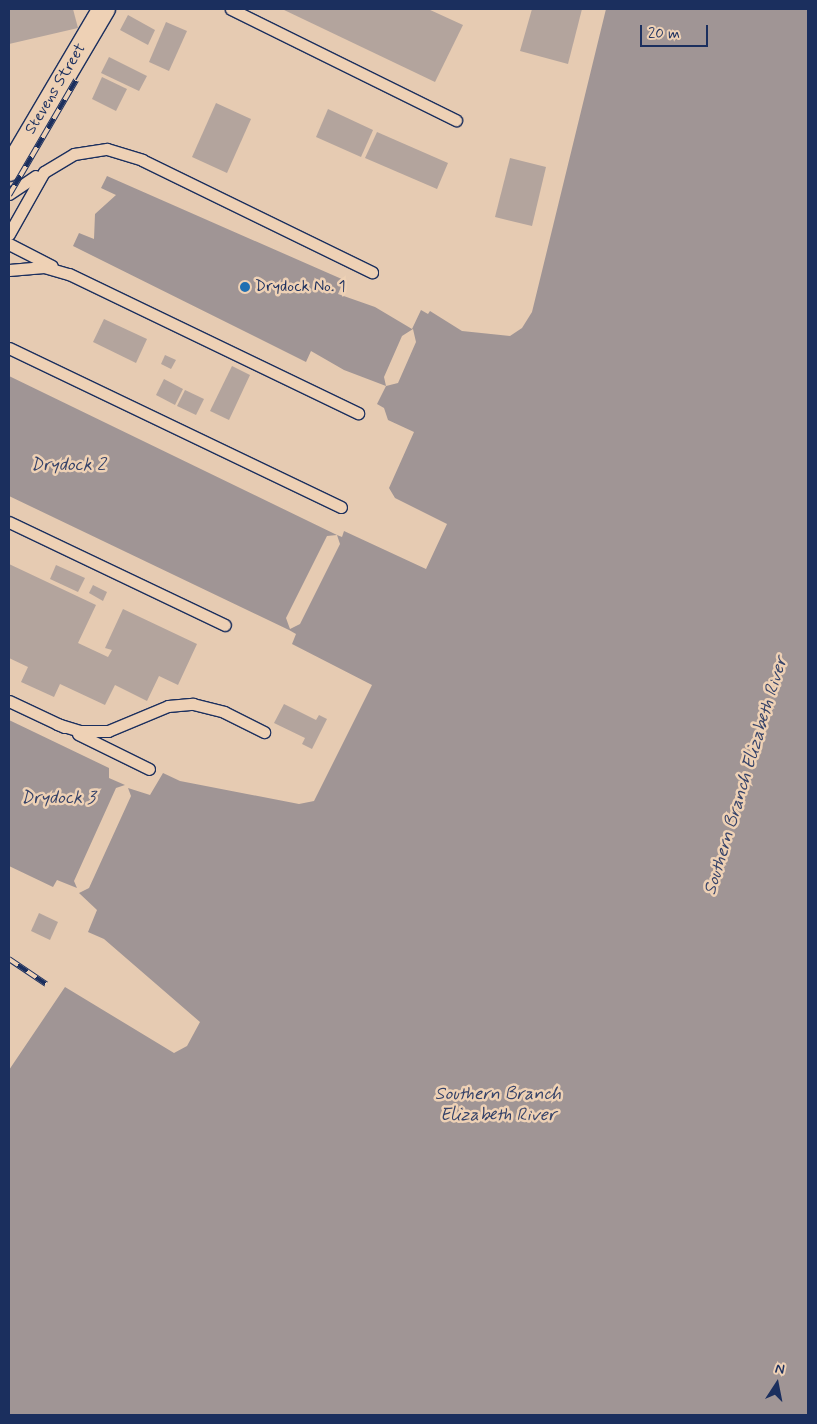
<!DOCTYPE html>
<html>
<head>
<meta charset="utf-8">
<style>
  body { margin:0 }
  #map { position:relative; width:817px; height:1424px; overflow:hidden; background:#e6cbb2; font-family:Mynerve,sans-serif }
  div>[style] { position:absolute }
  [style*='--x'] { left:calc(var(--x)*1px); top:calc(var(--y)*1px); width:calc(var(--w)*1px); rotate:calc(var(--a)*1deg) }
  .water>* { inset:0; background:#a09595 }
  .building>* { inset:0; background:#b3a49d }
  .roads { filter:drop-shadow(1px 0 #1b2f5e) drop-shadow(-1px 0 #1b2f5e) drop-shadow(0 1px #1b2f5e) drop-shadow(0 -1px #1b2f5e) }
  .service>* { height:11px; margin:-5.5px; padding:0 5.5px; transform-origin:5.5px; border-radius:5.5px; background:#eed1b5 }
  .minor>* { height:22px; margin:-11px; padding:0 11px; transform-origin:11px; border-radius:11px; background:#eed1b5 }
  .rail>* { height:5.5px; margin-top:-2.75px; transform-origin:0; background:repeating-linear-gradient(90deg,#eed1b5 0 11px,#1b2f5e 0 22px); box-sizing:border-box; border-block:1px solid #1b2f5e }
  .dots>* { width:14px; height:14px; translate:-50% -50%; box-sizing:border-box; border:2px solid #eed1b5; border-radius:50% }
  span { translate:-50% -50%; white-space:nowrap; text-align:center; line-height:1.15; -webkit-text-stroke:5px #eed1b5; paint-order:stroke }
  .street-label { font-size:16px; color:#1b2f5e }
  .poi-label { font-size:16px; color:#1b2f5e }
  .left { translate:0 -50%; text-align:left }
  .water-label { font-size:18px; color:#364369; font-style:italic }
  .frame { position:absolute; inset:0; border:10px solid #1b2f5e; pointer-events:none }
  .north { position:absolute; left:752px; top:1359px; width:50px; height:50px; -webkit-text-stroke:4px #eed1b5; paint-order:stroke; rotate:11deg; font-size:14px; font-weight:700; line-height:20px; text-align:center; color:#1b2f5e }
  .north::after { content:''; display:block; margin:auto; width:18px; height:22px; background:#1b2f5e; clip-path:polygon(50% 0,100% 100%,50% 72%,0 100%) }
  .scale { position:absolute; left:640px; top:25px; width:68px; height:22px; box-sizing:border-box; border:2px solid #1b2f5e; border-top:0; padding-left:6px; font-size:15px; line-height:18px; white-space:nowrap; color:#1b2f5e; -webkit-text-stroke:4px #eed1b5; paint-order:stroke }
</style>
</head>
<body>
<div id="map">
  <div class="water">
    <div style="clip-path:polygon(evenodd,606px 9px,808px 9px,808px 1415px,9px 1415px,9px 1070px,65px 987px,174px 1053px,187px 1046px,200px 1022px,104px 939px,88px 932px,97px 910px,79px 893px,89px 888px,131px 796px,128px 788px,150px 795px,163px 773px,180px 781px,299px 804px,314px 801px,372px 685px,292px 644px,296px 634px,289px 630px,9px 496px,9px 376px,337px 535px,342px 537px,344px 531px,426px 569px,447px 524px,395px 498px,389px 488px,414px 432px,388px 420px,384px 408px,377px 404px,386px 386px,344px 370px,311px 351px,306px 362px,73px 246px,79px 233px,94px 239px,95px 214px,116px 195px,101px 188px,107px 176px,344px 280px,338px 294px,375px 307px,412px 329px,421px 310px,428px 314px,430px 311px,462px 331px,510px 336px,522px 328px,532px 312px,606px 9px,413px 329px,416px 342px,398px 383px,386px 386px,384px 377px,402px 336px,413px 329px,606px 9px,337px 535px,340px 544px,300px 624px,290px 629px,286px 618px,327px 536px,337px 535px)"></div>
    <div style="clip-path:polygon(9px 720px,109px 768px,109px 778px,125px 785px,116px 788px,74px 881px,77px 888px,57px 880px,53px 887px,9px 866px)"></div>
  </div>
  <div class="building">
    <div style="clip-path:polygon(9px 9px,73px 9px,78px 28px,9px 44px)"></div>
    <div style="clip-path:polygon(282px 9px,428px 9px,463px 25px,435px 82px)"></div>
    <div style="clip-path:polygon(532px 9px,582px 9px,568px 64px,520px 51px)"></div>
    <div style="clip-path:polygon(128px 15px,155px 30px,148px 45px,120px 30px)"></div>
    <div style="clip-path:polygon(166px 22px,187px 31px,169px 71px,149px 62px)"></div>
    <div style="clip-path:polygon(109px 57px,147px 76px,139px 91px,101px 73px)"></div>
    <div style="clip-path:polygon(102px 77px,127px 89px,116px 111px,92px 99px)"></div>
    <div style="clip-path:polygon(216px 103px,251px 119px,227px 173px,192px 157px)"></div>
    <div style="clip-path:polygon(328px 109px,373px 130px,361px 157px,316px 137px)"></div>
    <div style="clip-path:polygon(377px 132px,448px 163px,437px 189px,365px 158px)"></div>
    <div style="clip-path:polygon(510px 158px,546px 167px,532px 226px,495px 217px)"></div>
    <div style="clip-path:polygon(104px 319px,147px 339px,136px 363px,93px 342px)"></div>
    <div style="clip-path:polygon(165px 355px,176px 360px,171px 369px,161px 364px)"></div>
    <div style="clip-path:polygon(232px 366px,250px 375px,229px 420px,210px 411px)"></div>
    <div style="clip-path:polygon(164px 379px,183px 389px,175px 405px,156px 395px)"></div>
    <div style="clip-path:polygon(185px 390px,204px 399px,196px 415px,177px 406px)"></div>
    <div style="clip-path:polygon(9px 564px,96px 605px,78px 643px,108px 657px,112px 650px,105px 648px,123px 609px,197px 644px,178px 685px,159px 676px,147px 701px,115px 685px,105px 705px,60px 684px,54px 697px,21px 682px,28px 667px,9px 658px)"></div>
    <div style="clip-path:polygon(56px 565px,85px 578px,78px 592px,50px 579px)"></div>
    <div style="clip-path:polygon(93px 585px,107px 592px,103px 601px,89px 593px)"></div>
    <div style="clip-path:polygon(284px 704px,316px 720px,319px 715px,327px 719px,312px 749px,302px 744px,305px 738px,274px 723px)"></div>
    <div style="clip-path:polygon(39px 913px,58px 922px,50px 940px,31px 931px)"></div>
  </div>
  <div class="roads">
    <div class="service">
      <div style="--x:231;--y:9;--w:251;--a:26.3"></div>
      <div style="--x:9;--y:194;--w:32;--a:-34"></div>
      <div style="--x:9;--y:234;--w:71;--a:-60.6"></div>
      <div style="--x:44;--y:172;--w:35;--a:-31"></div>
      <div style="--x:74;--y:154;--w:33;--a:-9"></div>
      <div style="--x:107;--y:149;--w:37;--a:17"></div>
      <div style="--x:142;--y:160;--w:256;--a:26"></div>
      <div style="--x:9;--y:244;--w:48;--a:27.1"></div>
      <div style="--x:9;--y:270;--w:35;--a:-5"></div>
      <div style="--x:44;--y:267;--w:26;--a:16"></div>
      <div style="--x:69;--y:274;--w:321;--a:25.7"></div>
      <div style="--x:9;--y:348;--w:368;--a:25.6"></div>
      <div style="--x:9;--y:522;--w:239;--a:25.5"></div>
      <div style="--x:9;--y:701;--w:61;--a:25.3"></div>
      <div style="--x:57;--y:724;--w:24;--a:17"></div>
      <div style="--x:80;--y:731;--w:28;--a:0"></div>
      <div style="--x:108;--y:731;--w:65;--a:-22.6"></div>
      <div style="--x:168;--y:706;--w:25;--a:-5"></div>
      <div style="--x:193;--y:704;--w:32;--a:14"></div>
      <div style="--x:224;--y:712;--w:45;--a:26.6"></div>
      <div style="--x:78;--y:734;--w:79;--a:26.2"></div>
    </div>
    <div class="minor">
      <div style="--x:9;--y:170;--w:187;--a:-59.5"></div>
    </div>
  </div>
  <div class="rail">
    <div style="--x:9;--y:195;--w:133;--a:-59.8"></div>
    <div style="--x:9;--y:959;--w:45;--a:34"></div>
  </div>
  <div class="dots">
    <div style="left:245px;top:287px;background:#1f6fb2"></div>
  </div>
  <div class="street-label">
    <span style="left:56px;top:89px;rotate:-59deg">Stevens Street</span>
  </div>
  <div class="poi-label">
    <span class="left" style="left:255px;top:287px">Drydock No. 1</span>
  </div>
  <div class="water-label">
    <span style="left:68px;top:465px">Drydock 2</span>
    <span style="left:746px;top:776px;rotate:-73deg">Southern Branch Elizabeth River</span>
    <span style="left:58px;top:798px">Drydock 3</span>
    <span style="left:498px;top:1105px">Southern Branch<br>Elizabeth River</span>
  </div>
  <div class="frame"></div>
  <div class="north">N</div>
  <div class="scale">20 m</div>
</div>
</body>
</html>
